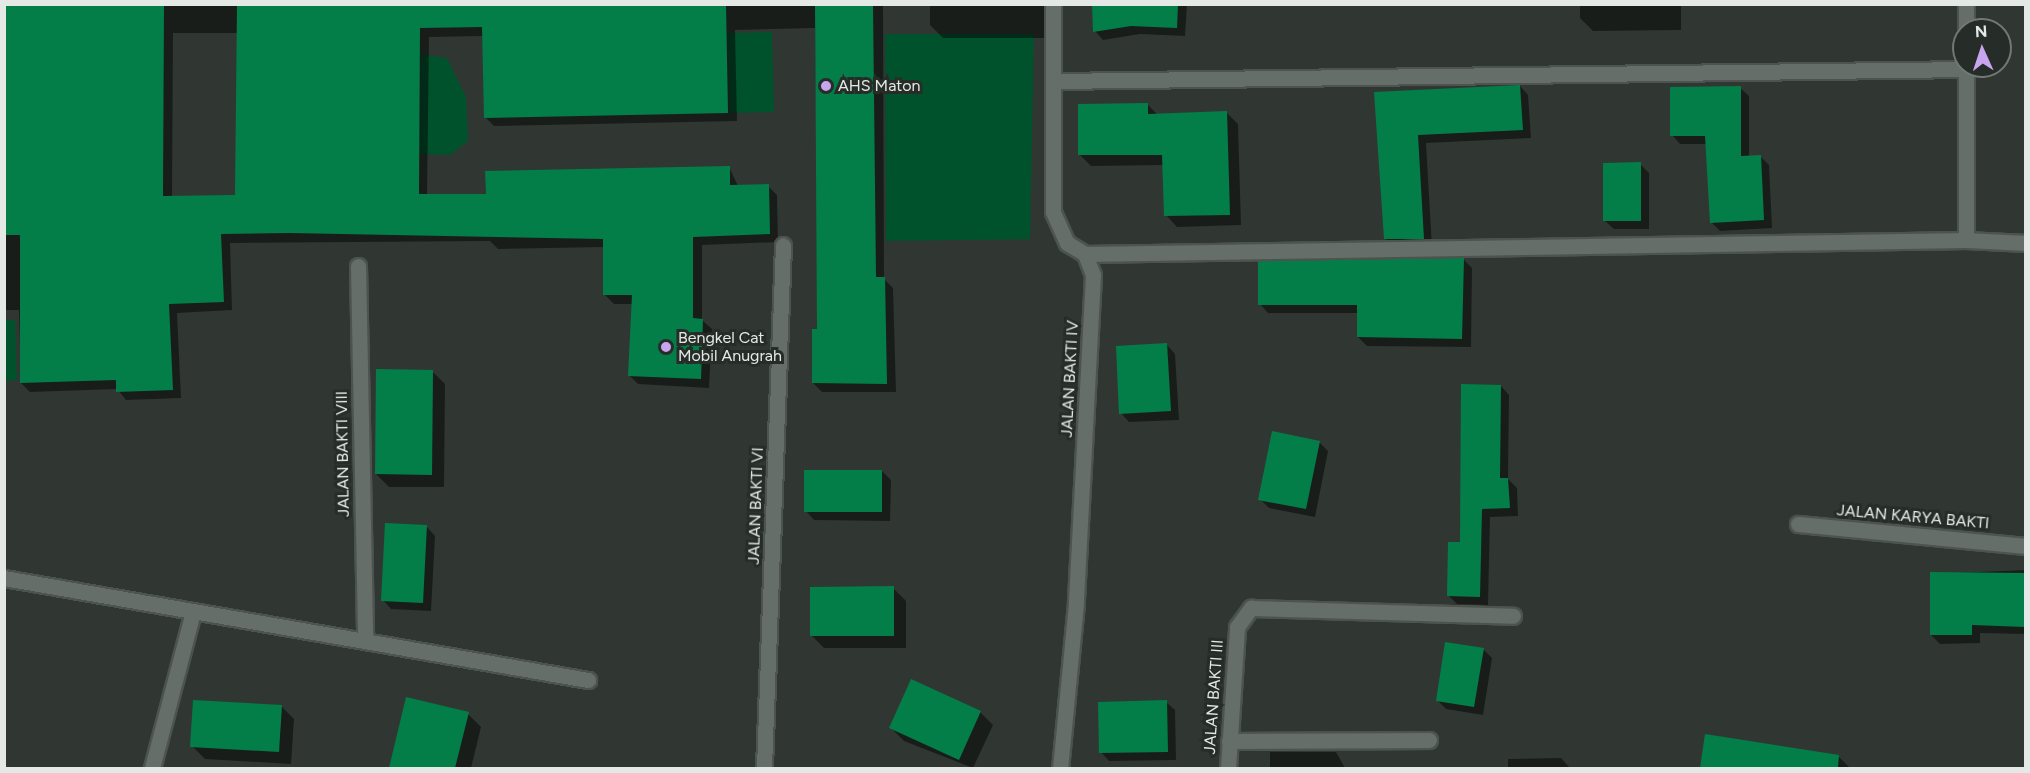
<!DOCTYPE html>
<html>
<head>
<meta charset="utf-8">
<style>
  body { margin:0 }
  #map { position:relative; width:2030px; height:773px; overflow:hidden; background:#303732; font-family:Figtree,sans-serif }
  div>[style] { position:absolute }
  [style*='--x'] { left:calc(var(--x)*1px); top:calc(var(--y)*1px); width:calc(var(--w)*1px); rotate:calc(var(--a)*1deg) }
  .green>* { inset:0; background:#00522d }
  .shadow>* { inset:0; background:#0007 }
  .building>* { inset:0; background:#037e49 }
  .roads { filter:drop-shadow(2px 0 #4d534f) drop-shadow(-2px 0 #4d534f) drop-shadow(0 2px #4d534f) drop-shadow(0 -2px #4d534f) }
  .minor>* { height:15px; margin:-7.5px; padding:0 7.5px; transform-origin:7.5px; border-radius:7.5px; background:#666e69 }
  .dots>* { width:16px; height:16px; translate:-50% -50%; box-sizing:border-box; border:3px solid #262d28; border-radius:50% }
  span { translate:-50% -50%; white-space:nowrap; text-align:center; line-height:1.15; -webkit-text-stroke:6px #262d28; paint-order:stroke }
  .poi-label { font-size:16px; color:#e4e9e5 }
  .left { translate:0 -50%; text-align:left }
  .street-label { font-size:16px; color:#e4e9e5 }
  .frame { position:absolute; inset:0; border:6px solid #e4e9e5; pointer-events:none }
  .north { position:absolute; left:1952px; top:18px; width:60px; height:60px; box-sizing:border-box; background:#262d28; border:2px solid #727874; border-radius:50%; rotate:357deg; font-size:16px; font-weight:700; line-height:24px; text-align:center; color:#e4e9e5 }
  .north::after { content:''; display:block; margin:auto; width:21px; height:27px; background:#c8a5ee; clip-path:polygon(50% 0,100% 100%,50% 72%,0 100%) }
</style>
</head>
<body>
<div id="map">
  <div class="green">
    <div style="clip-path:polygon(772px 32px,774px 112px,730px 113px,728px 33px)"></div>
    <div style="clip-path:polygon(885px 34px,1034px 34px,1030px 239px,886px 241px)"></div>
    <div style="clip-path:polygon(421px 54px,447px 58px,466px 97px,468px 141px,450px 155px,420px 154px)"></div>
    <div style="clip-path:polygon(5px 320px,15px 320px,17px 380px,5px 381px)"></div>
  </div>
  <div class="shadow">
    <div style="clip-path:polygon(evenodd,4px 4px,883px 4px,884px 279px,893px 288px,896px 392px,822px 392px,813px 383px,819px 331px,815px 28px,735px 30px,737px 121px,494px 126px,485px 117px,483px 36px,429px 37px,427px 196px,487px 195px,729px 167px,738px 186px,768px 186px,777px 195px,778px 242px,702px 245px,702px 320px,712px 329px,709px 388px,638px 384px,629px 375px,633px 304px,614px 304px,605px 295px,605px 247px,498px 249px,490px 241px,230px 243px,232px 310px,177px 313px,181px 398px,126px 400px,117px 389px,30px 392px,21px 383px,19px 310px,4px 310px,4px 4px,173px 33px,238px 33px,237px 197px,172px 197px,173px 33px)"></div>
    <div style="clip-path:polygon(930px 4px,1052px 4px,1052px 38px,943px 38px,930px 25px)"></div>
    <div style="clip-path:polygon(1093px 4px,1187px 4px,1185px 36px,1140px 34px,1103px 40px,1095px 31px)"></div>
    <div style="clip-path:polygon(1580px 4px,1681px 4px,1681px 30px,1593px 31px,1580px 18px)"></div>
    <div style="clip-path:polygon(1520px 86px,1528px 95px,1531px 138px,1426px 143px,1432px 247px,1394px 248px,1386px 239px,1376px 94px)"></div>
    <div style="clip-path:polygon(1740px 88px,1749px 96px,1749px 157px,1760px 156px,1769px 165px,1772px 228px,1720px 231px,1711px 222px,1707px 144px,1680px 144px,1672px 135px)"></div>
    <div style="clip-path:polygon(1148px 105px,1158px 115px,1227px 113px,1238px 124px,1241px 225px,1177px 227px,1166px 215px,1164px 165px,1091px 166px,1080px 155px)"></div>
    <div style="clip-path:polygon(1640px 164px,1649px 173px,1649px 229px,1614px 229px,1605px 221px)"></div>
    <div style="clip-path:polygon(1463px 259px,1472px 268px,1471px 347px,1367px 346px,1358px 337px,1358px 313px,1268px 313px,1260px 304px)"></div>
    <div style="clip-path:polygon(1167px 345px,1175px 354px,1179px 420px,1129px 422px,1121px 413px)"></div>
    <div style="clip-path:polygon(432px 371px,445px 384px,444px 487px,389px 487px,376px 474px)"></div>
    <div style="clip-path:polygon(1501px 386px,1509px 395px,1508px 479px,1517px 488px,1518px 516px,1490px 517px,1488px 605px,1457px 604px,1448px 595px)"></div>
    <div style="clip-path:polygon(1319px 442px,1328px 451px,1315px 517px,1269px 508px,1260px 499px)"></div>
    <div style="clip-path:polygon(882px 471px,891px 480px,890px 521px,814px 520px,806px 511px)"></div>
    <div style="clip-path:polygon(427px 527px,435px 536px,431px 611px,391px 609px,383px 600px)"></div>
    <div style="clip-path:polygon(2026px 570px,2026px 634px,1980px 633px,1980px 643px,1940px 644px,1931px 635px,1931px 574px)"></div>
    <div style="clip-path:polygon(893px 588px,906px 601px,906px 648px,824px 648px,812px 636px)"></div>
    <div style="clip-path:polygon(1483px 649px,1492px 658px,1483px 715px,1446px 709px,1437px 700px)"></div>
    <div style="clip-path:polygon(407px 699px,468px 714px,481px 727px,471px 768px,390px 768px)"></div>
    <div style="clip-path:polygon(1166px 702px,1175px 710px,1176px 760px,1109px 761px,1101px 752px)"></div>
    <div style="clip-path:polygon(281px 706px,294px 719px,291px 764px,205px 759px,192px 746px)"></div>
    <div style="clip-path:polygon(980px 712px,993px 725px,973px 768px,904px 741px,891px 728px)"></div>
    <div style="clip-path:polygon(1707px 735px,1838px 756px,1850px 768px,1702px 768px)"></div>
    <div style="clip-path:polygon(1270px 752px,1336px 752px,1345px 768px,1270px 768px)"></div>
    <div style="clip-path:polygon(1561px 758px,1570px 768px,1508px 768px,1508px 759px)"></div>
  </div>
  <div class="building">
    <div style="clip-path:polygon(4px 4px,164px 4px,163px 196px,235px 195px,237px 4px,726px 4px,728px 113px,484px 118px,482px 27px,420px 28px,419px 194px,486px 194px,485px 171px,730px 166px,730px 185px,769px 184px,770px 234px,693px 237px,693px 318px,703px 319px,701px 379px,628px 376px,632px 295px,603px 295px,603px 239px,290px 233px,221px 234px,224px 302px,169px 304px,173px 390px,116px 392px,116px 380px,20px 383px,20px 235px,4px 235px)"></div>
    <div style="clip-path:polygon(815px 4px,873px 4px,876px 277px,885px 277px,887px 384px,812px 383px,812px 329px,817px 329px)"></div>
    <div style="clip-path:polygon(1092px 4px,1178px 4px,1177px 28px,1131px 26px,1093px 32px)"></div>
    <div style="clip-path:polygon(1520px 85px,1523px 130px,1418px 135px,1424px 239px,1384px 239px,1374px 92px)"></div>
    <div style="clip-path:polygon(1741px 86px,1741px 156px,1761px 155px,1764px 220px,1710px 223px,1705px 136px,1670px 136px,1670px 87px)"></div>
    <div style="clip-path:polygon(1148px 103px,1148px 114px,1227px 111px,1230px 215px,1164px 216px,1162px 155px,1078px 155px,1078px 104px)"></div>
    <div style="clip-path:polygon(1641px 162px,1641px 221px,1603px 221px,1603px 163px)"></div>
    <div style="clip-path:polygon(1464px 258px,1462px 339px,1357px 337px,1357px 305px,1258px 305px,1258px 261px)"></div>
    <div style="clip-path:polygon(1167px 343px,1171px 411px,1119px 414px,1116px 346px)"></div>
    <div style="clip-path:polygon(376px 369px,433px 370px,432px 475px,375px 474px)"></div>
    <div style="clip-path:polygon(1461px 384px,1501px 385px,1500px 478px,1508px 478px,1510px 508px,1482px 509px,1480px 597px,1447px 596px,1448px 542px,1460px 542px)"></div>
    <div style="clip-path:polygon(1272px 431px,1320px 441px,1306px 509px,1258px 500px)"></div>
    <div style="clip-path:polygon(804px 470px,882px 470px,882px 512px,804px 512px)"></div>
    <div style="clip-path:polygon(385px 523px,427px 525px,423px 603px,381px 601px)"></div>
    <div style="clip-path:polygon(1930px 572px,2025px 573px,2025px 627px,1972px 625px,1972px 635px,1930px 635px)"></div>
    <div style="clip-path:polygon(894px 586px,894px 636px,810px 636px,810px 587px)"></div>
    <div style="clip-path:polygon(1445px 642px,1484px 648px,1474px 707px,1436px 701px)"></div>
    <div style="clip-path:polygon(911px 679px,981px 711px,959px 760px,889px 728px)"></div>
    <div style="clip-path:polygon(406px 697px,469px 712px,455px 768px,389px 768px)"></div>
    <div style="clip-path:polygon(193px 700px,282px 705px,279px 752px,190px 747px)"></div>
    <div style="clip-path:polygon(1167px 700px,1168px 752px,1099px 753px,1098px 702px)"></div>
    <div style="clip-path:polygon(1705px 734px,1839px 755px,1838px 768px,1700px 768px)"></div>
  </div>
  <div class="roads">
    <div class="minor">
      <div style="--x:1053;--y:4;--w:208;--a:90"></div>
      <div style="--x:1053;--y:212;--w:34;--a:66"></div>
      <div style="--x:1067;--y:243;--w:21;--a:31"></div>
      <div style="--x:1085;--y:254;--w:22;--a:69"></div>
      <div style="--x:1093;--y:275;--w:328;--a:93"></div>
      <div style="--x:1076;--y:603;--w:166;--a:95.5"></div>
      <div style="--x:1966;--y:4;--w:26;--a:90"></div>
      <div style="--x:1966;--y:66;--w:174;--a:90"></div>
      <div style="--x:1966;--y:240;--w:60;--a:2.9"></div>
      <div style="--x:1054;--y:81;--w:912;--a:-0.75"></div>
      <div style="--x:1085;--y:254;--w:881;--a:-0.91"></div>
      <div style="--x:358;--y:266;--w:375;--a:88.9"></div>
      <div style="--x:1798;--y:524;--w:229;--a:5.5"></div>
      <div style="--x:4;--y:578;--w:593;--a:9.91"></div>
      <div style="--x:1229;--y:741;--w:200;--a:-0.3"></div>
      <div style="--x:152;--y:768;--w:161;--a:-75.3"></div>
      <div style="--x:764;--y:768;--w:523;--a:-87.92"></div>
      <div style="--x:1228;--y:768;--w:141;--a:-86.3"></div>
      <div style="--x:1237;--y:627;--w:24;--a:-54"></div>
      <div style="--x:1251;--y:608;--w:262;--a:1.7"></div>
    </div>
  </div>
  <div class="dots">
    <div style="left:826px;top:86px;background:#c8a5ee"></div>
    <div style="left:666px;top:347px;background:#c8a5ee"></div>
  </div>
  <div class="poi-label">
    <span class="left" style="left:838px;top:86px">AHS Maton</span>
    <span class="left" style="left:678px;top:347px">Bengkel Cat<br>Mobil Anugrah</span>
  </div>
  <div class="street-label">
    <span style="left:1070px;top:379px;rotate:-87deg">JALAN BAKTI IV</span>
    <span style="left:343px;top:454px;rotate:-91deg">JALAN BAKTI VIII</span>
    <span style="left:756px;top:506px;rotate:-88deg">JALAN BAKTI VI</span>
    <span style="left:1913px;top:517px;rotate:5deg">JALAN KARYA BAKTI</span>
    <span style="left:1214px;top:697px;rotate:-86deg">JALAN BAKTI III</span>
  </div>
  <div class="frame"></div>
  <div class="north">N</div>
</div>
</body>
</html>
